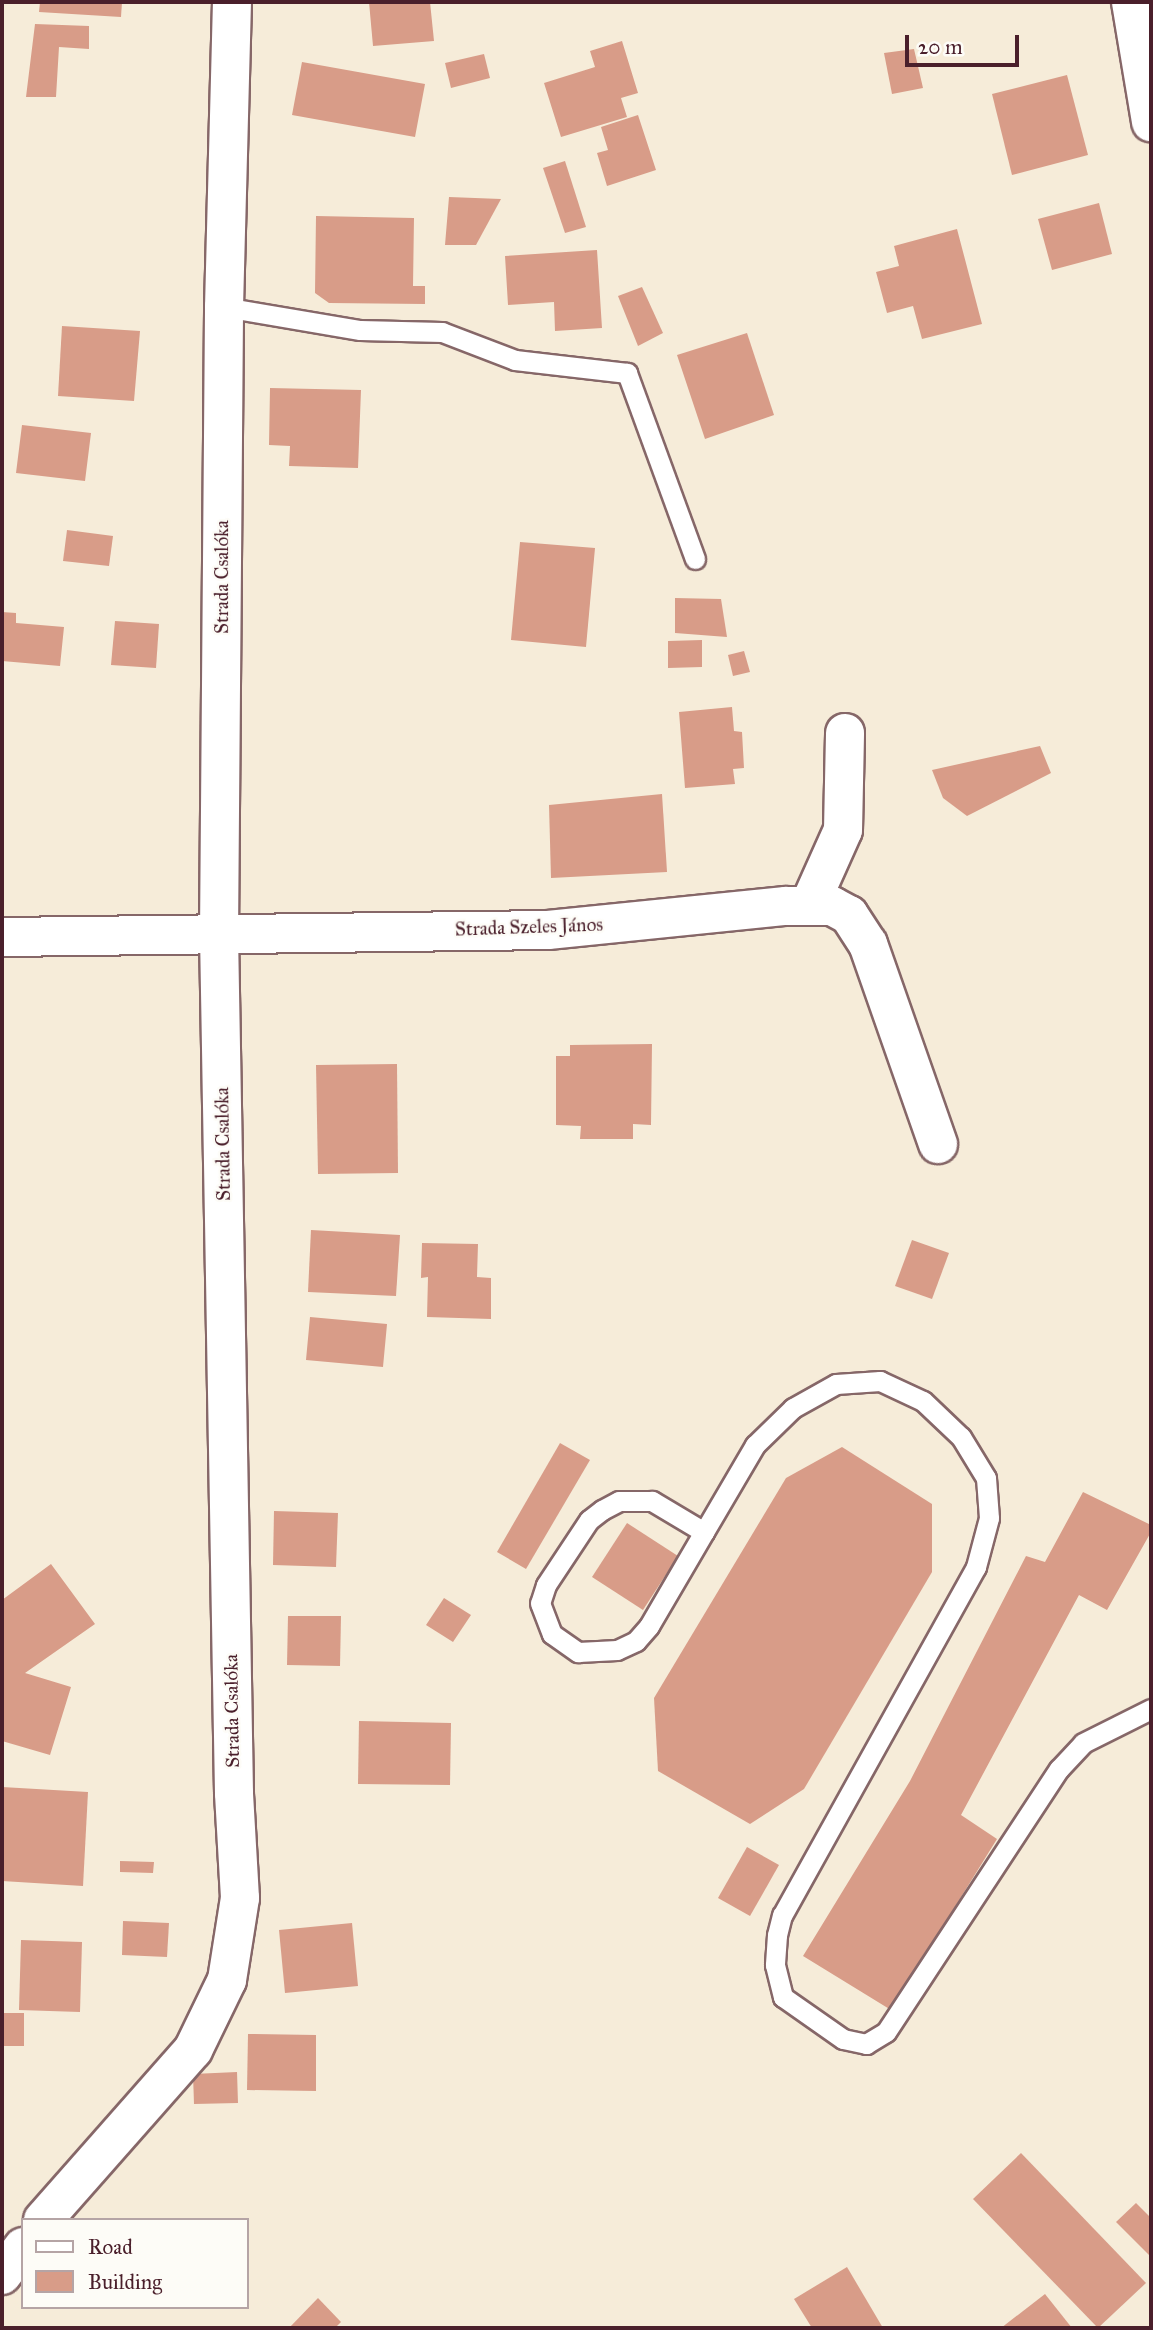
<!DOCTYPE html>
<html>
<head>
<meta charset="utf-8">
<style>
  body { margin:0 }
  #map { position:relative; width:1153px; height:2330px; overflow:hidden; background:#f6ecd9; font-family:"IM FELL Great Primer",serif }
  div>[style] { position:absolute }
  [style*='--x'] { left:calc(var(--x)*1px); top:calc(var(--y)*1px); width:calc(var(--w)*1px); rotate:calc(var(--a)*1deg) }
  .building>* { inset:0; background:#d89c88 }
  .roads { filter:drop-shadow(2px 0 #866768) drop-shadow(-2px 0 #866768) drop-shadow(0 2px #866768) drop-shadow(0 -2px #866768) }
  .lane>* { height:19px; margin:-9.5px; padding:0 9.5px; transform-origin:9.5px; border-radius:9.5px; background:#fff }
  .street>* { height:38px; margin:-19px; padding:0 19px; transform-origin:19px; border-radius:19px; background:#fff }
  span { translate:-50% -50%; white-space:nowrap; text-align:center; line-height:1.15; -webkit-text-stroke:5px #fdfcf7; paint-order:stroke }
  .street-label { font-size:19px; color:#4a1f2b }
  .frame { position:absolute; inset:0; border:4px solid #4a1f2b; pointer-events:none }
  .legend { position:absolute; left:21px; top:2218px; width:228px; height:91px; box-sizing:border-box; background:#fdfcf7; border:2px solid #b5a4a5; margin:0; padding:9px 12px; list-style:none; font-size:21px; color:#4a1f2b }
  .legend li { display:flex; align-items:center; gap:14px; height:35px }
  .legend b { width:35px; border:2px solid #b5a4a5 }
  .scale { position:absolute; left:905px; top:35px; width:114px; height:32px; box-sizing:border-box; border:4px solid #4a1f2b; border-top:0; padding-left:9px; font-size:21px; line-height:24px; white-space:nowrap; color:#4a1f2b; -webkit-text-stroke:5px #fdfcf7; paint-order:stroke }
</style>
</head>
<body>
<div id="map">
  <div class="building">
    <div style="clip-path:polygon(40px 2px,122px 2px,121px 17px,39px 12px)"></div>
    <div style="clip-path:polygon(369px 2px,430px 2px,434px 41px,373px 46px)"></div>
    <div style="clip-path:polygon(35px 24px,89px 26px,89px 49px,59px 47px,56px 97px,26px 97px)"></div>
    <div style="clip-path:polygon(622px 41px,638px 93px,621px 98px,627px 117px,561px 137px,544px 83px,595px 67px,590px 51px)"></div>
    <div style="clip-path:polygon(914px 49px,923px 88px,892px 94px,884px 53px)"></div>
    <div style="clip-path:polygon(484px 54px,490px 78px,451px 88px,445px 63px)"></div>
    <div style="clip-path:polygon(302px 62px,425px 84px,415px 137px,292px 115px)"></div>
    <div style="clip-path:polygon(1067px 75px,1088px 155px,1012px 175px,992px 94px)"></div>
    <div style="clip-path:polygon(638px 115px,656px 170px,607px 186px,597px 153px,608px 150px,601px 127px)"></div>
    <div style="clip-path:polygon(565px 161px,586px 227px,565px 233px,543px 168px)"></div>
    <div style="clip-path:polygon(449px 197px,501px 199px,476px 245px,445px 245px)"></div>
    <div style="clip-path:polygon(1099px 203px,1112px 254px,1052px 270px,1038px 219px)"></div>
    <div style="clip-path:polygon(316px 216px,414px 218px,413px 286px,425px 286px,425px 304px,329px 303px,315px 293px)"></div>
    <div style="clip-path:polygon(957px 229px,982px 324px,922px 339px,913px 306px,887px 313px,876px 272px,899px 266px,894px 246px)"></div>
    <div style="clip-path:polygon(597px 250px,602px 328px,555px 331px,554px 302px,508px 305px,505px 256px)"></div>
    <div style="clip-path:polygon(642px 287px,663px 333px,638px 346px,618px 296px)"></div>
    <div style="clip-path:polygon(62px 326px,140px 331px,134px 401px,58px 396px)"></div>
    <div style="clip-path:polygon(747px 333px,774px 415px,705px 439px,677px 355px)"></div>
    <div style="clip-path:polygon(270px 388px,361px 390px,358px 468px,289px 466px,290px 446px,269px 445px)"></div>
    <div style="clip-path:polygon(22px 425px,91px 433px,85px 481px,16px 473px)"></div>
    <div style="clip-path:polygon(67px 530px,113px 536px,109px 566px,63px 561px)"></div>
    <div style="clip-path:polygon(520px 542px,595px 548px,586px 647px,511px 640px)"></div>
    <div style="clip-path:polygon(675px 598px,721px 599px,727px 637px,675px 633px)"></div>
    <div style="clip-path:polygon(2px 612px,16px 613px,16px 623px,64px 627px,60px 666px,2px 661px)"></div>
    <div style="clip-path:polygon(115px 621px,159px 624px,156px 668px,111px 665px)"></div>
    <div style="clip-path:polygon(702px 640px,702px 667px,668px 668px,668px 641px)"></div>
    <div style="clip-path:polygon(744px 651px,750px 672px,733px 676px,728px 655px)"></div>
    <div style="clip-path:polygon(732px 707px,734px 731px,742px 732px,744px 768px,733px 769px,735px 784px,685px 788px,679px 712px)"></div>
    <div style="clip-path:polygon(1040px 746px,1051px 773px,967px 816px,943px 798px,932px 770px)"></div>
    <div style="clip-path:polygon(662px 794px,667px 872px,551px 878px,549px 805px)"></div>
    <div style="clip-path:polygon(652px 1044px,651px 1125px,633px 1124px,633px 1139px,580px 1139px,581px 1126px,556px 1125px,556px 1056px,570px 1056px,570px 1045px)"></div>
    <div style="clip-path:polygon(397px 1064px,398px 1173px,318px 1174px,316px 1065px)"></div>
    <div style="clip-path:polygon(311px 1230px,400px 1235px,396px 1296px,308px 1292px)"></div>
    <div style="clip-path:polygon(912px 1240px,949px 1253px,932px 1299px,895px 1286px)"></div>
    <div style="clip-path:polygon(422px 1243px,478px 1244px,477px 1277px,491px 1278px,491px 1319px,427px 1317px,428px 1277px,421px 1278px)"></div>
    <div style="clip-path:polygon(310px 1317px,387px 1324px,383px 1367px,306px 1360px)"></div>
    <div style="clip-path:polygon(560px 1443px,590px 1460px,526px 1569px,497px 1552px)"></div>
    <div style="clip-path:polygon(842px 1447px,932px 1504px,932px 1572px,804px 1789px,750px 1824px,658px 1771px,654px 1698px,786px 1478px)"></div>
    <div style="clip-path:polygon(1083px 1492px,1151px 1525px,1151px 1532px,1107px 1610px,1079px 1595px,961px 1815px,997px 1839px,891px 2010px,803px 1956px,910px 1781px,1026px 1556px,1045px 1562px)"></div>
    <div style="clip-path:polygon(274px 1511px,338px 1513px,336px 1567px,273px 1565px)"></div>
    <div style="clip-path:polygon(627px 1523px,678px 1556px,643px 1610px,592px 1577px)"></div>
    <div style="clip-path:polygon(51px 1564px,95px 1624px,25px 1673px,71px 1687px,50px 1755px,2px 1741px,2px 1600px)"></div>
    <div style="clip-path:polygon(444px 1598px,471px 1615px,453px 1642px,426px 1625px)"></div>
    <div style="clip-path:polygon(288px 1616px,341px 1616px,340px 1666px,287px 1665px)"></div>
    <div style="clip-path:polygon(359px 1721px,451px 1723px,450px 1785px,358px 1784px)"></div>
    <div style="clip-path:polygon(2px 1787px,88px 1792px,83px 1886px,2px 1881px)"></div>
    <div style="clip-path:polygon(747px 1847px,779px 1865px,750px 1916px,718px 1898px)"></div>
    <div style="clip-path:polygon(120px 1861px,154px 1862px,153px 1873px,120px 1872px)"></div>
    <div style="clip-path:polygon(123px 1921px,169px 1923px,167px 1957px,122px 1955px)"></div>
    <div style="clip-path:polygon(352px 1923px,358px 1986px,285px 1993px,279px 1930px)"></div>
    <div style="clip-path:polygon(21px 1940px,82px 1942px,80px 2012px,19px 2010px)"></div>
    <div style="clip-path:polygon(2px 2013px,24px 2013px,24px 2046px,2px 2046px)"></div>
    <div style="clip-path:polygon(248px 2034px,316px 2035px,316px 2091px,247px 2090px)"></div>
    <div style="clip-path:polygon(237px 2072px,238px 2103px,194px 2104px,193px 2074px)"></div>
    <div style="clip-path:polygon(1021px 2153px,1146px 2283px,1098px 2328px,973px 2199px)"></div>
    <div style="clip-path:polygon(1136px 2203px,1151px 2218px,1151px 2257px,1116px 2222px)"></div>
    <div style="clip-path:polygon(847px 2267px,883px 2328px,812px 2328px,794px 2299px)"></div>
    <div style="clip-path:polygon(1045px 2294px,1072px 2328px,1001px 2328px)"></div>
    <div style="clip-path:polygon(318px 2298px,341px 2322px,335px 2328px,289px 2328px)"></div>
  </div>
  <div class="roads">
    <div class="lane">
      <div style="--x:224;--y:307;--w:138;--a:9.6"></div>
      <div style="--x:360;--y:330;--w:82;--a:1.4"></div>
      <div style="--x:442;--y:332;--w:78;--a:21"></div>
      <div style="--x:515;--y:360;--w:113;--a:6.6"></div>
      <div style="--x:627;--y:373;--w:198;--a:69.9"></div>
      <div style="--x:704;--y:1532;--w:61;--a:-149.2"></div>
      <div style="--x:652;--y:1501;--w:33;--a:180"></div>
      <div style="--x:619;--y:1501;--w:19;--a:152"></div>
      <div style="--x:602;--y:1510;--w:16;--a:142"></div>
      <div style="--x:589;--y:1520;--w:78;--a:123.5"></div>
      <div style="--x:546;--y:1585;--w:19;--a:108"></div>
      <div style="--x:540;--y:1603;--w:33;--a:69"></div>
      <div style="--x:552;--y:1634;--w:32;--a:35"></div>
      <div style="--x:578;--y:1652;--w:39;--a:-3"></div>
      <div style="--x:617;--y:1650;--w:21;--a:-25"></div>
      <div style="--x:636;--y:1641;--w:20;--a:-49"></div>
      <div style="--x:649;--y:1626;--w:109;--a:-59.7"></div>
      <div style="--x:704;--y:1532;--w:101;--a:-59.6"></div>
      <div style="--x:755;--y:1445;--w:53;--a:-44.2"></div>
      <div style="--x:793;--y:1408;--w:49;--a:-29.2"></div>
      <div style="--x:836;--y:1384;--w:44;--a:-3.9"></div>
      <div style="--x:880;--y:1381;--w:47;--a:24.9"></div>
      <div style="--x:923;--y:1401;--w:52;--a:43.5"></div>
      <div style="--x:961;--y:1437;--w:48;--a:58.6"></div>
      <div style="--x:986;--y:1478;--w:40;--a:85.7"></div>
      <div style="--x:989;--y:1518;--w:51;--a:104.9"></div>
      <div style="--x:976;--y:1567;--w:398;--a:119.1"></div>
      <div style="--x:782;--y:1915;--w:21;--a:104"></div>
      <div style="--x:777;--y:1935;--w:30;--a:94"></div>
      <div style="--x:775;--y:1965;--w:33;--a:76"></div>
      <div style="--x:783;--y:1997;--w:73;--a:35"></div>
      <div style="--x:843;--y:2039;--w:24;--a:12"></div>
      <div style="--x:866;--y:2044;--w:23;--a:-31"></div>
      <div style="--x:886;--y:2032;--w:315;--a:-56.7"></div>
      <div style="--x:1059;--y:1769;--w:35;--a:-47"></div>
      <div style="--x:1083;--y:1743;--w:76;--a:-26.6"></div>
    </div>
    <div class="street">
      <div style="--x:1131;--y:2;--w:122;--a:80.5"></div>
      <div style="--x:809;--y:906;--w:83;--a:-65.9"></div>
      <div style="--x:843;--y:830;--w:97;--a:-88.8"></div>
      <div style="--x:2;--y:937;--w:546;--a:-0.73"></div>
      <div style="--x:548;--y:930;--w:239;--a:-5.8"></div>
      <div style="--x:786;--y:906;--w:46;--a:0"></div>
      <div style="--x:832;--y:906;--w:19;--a:28"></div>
      <div style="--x:849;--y:915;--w:35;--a:57"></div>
      <div style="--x:868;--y:944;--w:212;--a:70.7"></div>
      <div style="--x:43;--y:2220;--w:227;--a:-48.6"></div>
      <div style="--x:193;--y:2050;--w:78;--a:-64.1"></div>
      <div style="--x:227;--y:1980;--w:83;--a:-81"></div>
      <div style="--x:240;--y:1898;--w:105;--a:-93.3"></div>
      <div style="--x:234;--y:1793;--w:858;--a:-91"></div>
      <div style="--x:219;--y:935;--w:628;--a:-89.54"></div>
      <div style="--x:224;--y:307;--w:305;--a:-88.5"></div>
      <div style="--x:2;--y:2275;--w:35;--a:-53"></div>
    </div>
  </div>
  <div class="street-label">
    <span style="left:222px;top:577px;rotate:-90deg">Strada Csalóka</span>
    <span style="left:529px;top:927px;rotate:-2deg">Strada Szeles János</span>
    <span style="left:223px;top:1144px;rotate:-91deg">Strada Csalóka</span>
    <span style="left:232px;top:1711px;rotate:-91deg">Strada Csalóka</span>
  </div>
  <div class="frame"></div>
  <ul class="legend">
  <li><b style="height:9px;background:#fff"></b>Road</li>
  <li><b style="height:19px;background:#d89c88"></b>Building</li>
  </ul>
  <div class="scale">20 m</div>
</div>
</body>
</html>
